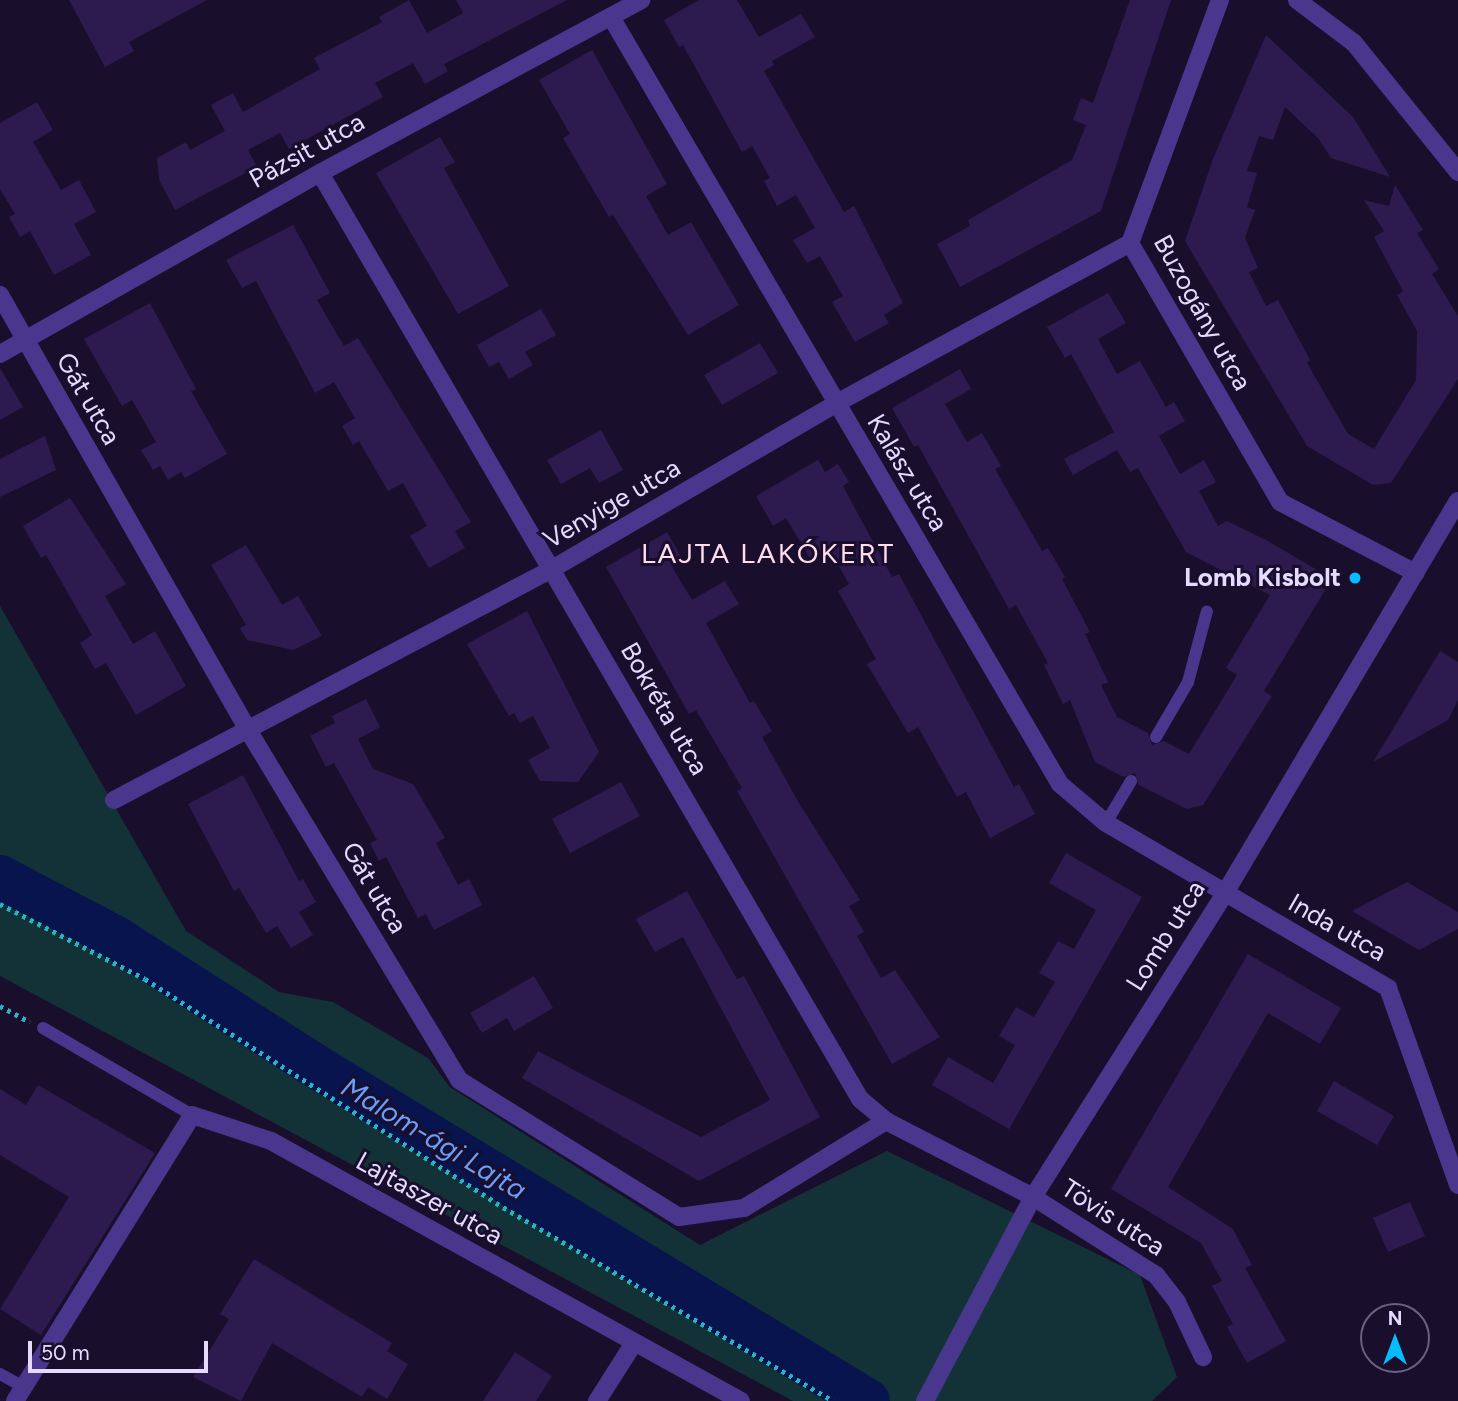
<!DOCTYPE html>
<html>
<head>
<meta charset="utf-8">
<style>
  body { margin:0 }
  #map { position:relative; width:1458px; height:1401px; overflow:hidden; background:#190f2c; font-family:Figtree,sans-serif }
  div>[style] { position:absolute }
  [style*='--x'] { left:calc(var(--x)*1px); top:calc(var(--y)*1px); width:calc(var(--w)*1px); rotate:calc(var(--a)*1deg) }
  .green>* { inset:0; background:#123237 }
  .river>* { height:44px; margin:-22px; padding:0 22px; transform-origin:22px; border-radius:22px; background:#07144e }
  .building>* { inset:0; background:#2d1a4f }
  .path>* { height:4.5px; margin-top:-2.25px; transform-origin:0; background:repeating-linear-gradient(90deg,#27b5c6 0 3.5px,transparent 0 8.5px) }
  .service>* { height:12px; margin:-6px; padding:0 6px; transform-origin:6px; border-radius:6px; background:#49378e }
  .minor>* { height:18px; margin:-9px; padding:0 9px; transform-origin:9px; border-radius:9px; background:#49378e }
  .dots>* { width:19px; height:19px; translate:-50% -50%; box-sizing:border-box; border:4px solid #190f2c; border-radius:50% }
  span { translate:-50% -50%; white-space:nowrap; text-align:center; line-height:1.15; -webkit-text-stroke:6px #190f2c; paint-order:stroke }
  .street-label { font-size:26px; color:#e5daff }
  .poi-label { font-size:26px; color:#e5daff; font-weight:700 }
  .right { translate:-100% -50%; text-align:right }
  .neighbourhood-label { font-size:28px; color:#ffdcec; letter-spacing:2px }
  .water-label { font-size:28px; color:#689fff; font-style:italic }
  .north { position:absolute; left:1360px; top:1303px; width:70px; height:70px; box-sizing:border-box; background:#190f2c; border:2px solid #6b6080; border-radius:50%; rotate:0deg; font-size:19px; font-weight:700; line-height:28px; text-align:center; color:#e5daff }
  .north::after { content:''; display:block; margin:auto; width:24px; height:32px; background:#06bcff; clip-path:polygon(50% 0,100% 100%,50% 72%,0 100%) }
  .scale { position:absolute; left:28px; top:1341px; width:180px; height:32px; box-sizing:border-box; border:4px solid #e5daff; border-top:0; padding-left:9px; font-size:21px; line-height:24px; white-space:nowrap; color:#e5daff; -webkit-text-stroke:5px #190f2c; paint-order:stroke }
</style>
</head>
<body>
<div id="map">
  <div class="green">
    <div style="clip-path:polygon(0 606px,186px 931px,279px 992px,333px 1002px,428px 1058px,450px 1087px,700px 1245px,887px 1151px,1140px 1275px,1177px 1377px,1152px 1401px,793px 1401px,0 976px)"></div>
  </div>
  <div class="river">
    <div style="--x:0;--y:877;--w:131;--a:27.7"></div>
    <div style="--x:116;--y:938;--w:233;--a:32.7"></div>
    <div style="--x:312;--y:1064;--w:650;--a:31.22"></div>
  </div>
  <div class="building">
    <div style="clip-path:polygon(69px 0,207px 0,129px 42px,134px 51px,105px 67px)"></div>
    <div style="clip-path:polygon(409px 0,427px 33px,463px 13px,456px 0,567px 0,444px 64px,448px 71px,425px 84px,413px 63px,375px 83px,383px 97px,289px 149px,280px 133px,248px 150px,257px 167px,175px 210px,159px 180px,157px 158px,186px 142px,190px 150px,225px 131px,211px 105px,233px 93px,243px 112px,320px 69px,314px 58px,382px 22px,379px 17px)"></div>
    <div style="clip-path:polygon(699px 0,737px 0,759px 37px,801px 14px,815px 37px,772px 61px,774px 65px,764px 71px,844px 212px,854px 206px,903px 303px,884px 315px,889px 323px,855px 342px,832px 302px,843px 296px,820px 256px,807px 263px,793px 240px,815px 228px,796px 195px,777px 206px,764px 181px,770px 178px,752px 146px,742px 152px,683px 45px,679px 47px,664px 20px)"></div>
    <div style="clip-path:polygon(1130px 0,1171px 0,1101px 211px,960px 287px,937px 244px,970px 226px,968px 220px,1072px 160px,1086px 125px,1073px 120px,1081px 98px,1093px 103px)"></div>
    <div style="clip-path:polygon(1266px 35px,1353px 117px,1390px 177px,1331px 158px,1318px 138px,1285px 107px,1273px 140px,1259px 136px,1247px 171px,1257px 173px,1247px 207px,1255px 210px,1245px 238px,1258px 268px,1249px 272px,1266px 306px,1278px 300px,1310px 360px,1307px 363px,1348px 434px,1374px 449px,1416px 380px,1417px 331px,1397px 295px,1403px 291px,1374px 237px,1384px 231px,1364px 200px,1389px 206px,1395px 185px,1423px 230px,1417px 233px,1439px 269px,1432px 274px,1458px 316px,1458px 379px,1391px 483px,1373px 485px,1307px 446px,1185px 241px,1213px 159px)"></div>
    <div style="clip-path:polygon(592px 50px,667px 184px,646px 196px,668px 235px,691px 222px,739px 305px,688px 335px,613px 215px,609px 217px,563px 138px,570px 134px,539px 80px)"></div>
    <div style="clip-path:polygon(37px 102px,53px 130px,33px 142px,61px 190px,79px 180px,96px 212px,74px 224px,91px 255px,54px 275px,30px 231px,20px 237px,9px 217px,15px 214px,0 189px,0 123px)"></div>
    <div style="clip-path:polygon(440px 137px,455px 162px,444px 168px,509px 286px,458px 314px,376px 173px)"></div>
    <div style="clip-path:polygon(293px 225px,330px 293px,317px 300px,344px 346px,358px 338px,471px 522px,455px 531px,465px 548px,429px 568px,410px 536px,427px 526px,403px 483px,388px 491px,359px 441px,353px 445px,342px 426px,355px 418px,334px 382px,315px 393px,256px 281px,242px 288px,226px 260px)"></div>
    <div style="clip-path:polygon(1108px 293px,1126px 323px,1098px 339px,1117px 374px,1140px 361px,1166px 407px,1174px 402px,1185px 421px,1159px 436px,1180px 474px,1204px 460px,1216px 482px,1199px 491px,1218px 526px,1227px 521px,1266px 540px,1322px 573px,1327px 587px,1264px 691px,1272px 696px,1203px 805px,1187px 809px,1139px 785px,1135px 773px,1123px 777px,1095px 762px,1070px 700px,1063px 704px,1044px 665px,1048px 663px,1016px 605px,1009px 609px,918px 445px,914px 447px,892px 408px,960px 369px,971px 389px,945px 404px,967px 442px,982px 433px,1001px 466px,995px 469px,1042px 551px,1048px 548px,1065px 577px,1062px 579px,1090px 632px,1085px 634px,1108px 682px,1101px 685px,1117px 717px,1148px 733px,1152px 745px,1164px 741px,1189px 754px,1237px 675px,1226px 668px,1270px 595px,1186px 552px,1138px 468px,1130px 472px,1117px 450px,1073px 475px,1064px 459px,1114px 432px,1071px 354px,1065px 358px,1047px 327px)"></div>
    <div style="clip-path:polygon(150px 303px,196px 389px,191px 391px,227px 454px,185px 478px,181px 472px,168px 480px,160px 466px,153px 470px,141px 450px,156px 442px,132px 400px,122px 406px,84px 339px)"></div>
    <div style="clip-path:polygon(541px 309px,556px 335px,525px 352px,533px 365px,509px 379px,499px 362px,489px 367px,477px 345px)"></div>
    <div style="clip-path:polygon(760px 343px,778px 373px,722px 405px,704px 375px)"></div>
    <div style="clip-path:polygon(0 368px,23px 407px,0 420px)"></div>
    <div style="clip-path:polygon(601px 430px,623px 470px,599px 483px,590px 468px,561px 484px,547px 460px)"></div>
    <div style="clip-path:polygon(45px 436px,56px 470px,0 497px,0 459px)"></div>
    <div style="clip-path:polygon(818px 460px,825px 472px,838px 464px,849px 482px,843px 486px,892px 577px,899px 574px,1014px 787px,1019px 784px,1035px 814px,990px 838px,966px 792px,957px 797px,918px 727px,908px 733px,867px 664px,876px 659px,838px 591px,849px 584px,829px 549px,811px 560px,786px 518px,773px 526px,756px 496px)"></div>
    <div style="clip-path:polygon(70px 498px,126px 584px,105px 596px,133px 644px,155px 631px,186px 686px,136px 715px,106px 663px,95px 669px,80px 643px,92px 635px,46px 555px,41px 558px,23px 526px)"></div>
    <div style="clip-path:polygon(667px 532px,683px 560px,672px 567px,692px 600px,725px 581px,739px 604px,706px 623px,750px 703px,754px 701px,772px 731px,762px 737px,799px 803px,860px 900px,849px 906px,864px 932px,857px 936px,881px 978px,895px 970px,940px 1037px,892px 1064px,737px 791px,742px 788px,696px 710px,689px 714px,606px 567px)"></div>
    <div style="clip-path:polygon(246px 545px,282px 605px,298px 596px,322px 636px,293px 650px,247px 640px,240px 628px,246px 625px,211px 565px)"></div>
    <div style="clip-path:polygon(527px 611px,599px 752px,578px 782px,540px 781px,528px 760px,550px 748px,533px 716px,520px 723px,514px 713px,509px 716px,467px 644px)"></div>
    <div style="clip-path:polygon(1440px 651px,1458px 662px,1458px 700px,1448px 720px,1373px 762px)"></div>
    <div style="clip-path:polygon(366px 699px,380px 727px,358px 739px,373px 769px,413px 784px,445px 838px,436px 843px,458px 885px,469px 879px,482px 905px,434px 930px,426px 914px,418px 918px,386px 857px,379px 861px,370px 843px,377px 840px,334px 763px,326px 767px,310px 736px,335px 723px,332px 716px)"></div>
    <div style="clip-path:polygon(243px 775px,299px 881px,303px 879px,316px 902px,299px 912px,313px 935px,291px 948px,277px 926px,266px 933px,239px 888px,234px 891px,188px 804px)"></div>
    <div style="clip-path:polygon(621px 782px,640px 816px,570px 853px,552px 819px)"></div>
    <div style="clip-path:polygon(1066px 853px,1142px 897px,1009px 1129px,932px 1085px,948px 1057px,993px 1083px,1015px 1045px,999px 1036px,1016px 1007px,1034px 1017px,1055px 982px,1039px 973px,1058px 941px,1074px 949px,1096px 910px,1049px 883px)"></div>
    <div style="clip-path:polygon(1407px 882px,1458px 912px,1458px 929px,1419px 950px,1352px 911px)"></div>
    <div style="clip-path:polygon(687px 891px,737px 979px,744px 976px,820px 1117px,699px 1181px,522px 1078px,538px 1051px,701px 1137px,770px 1100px,683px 937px,655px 952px,636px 919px)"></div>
    <div style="clip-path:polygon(1248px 954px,1341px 1008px,1320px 1044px,1268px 1013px,1168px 1187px,1233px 1229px,1252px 1265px,1245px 1268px,1286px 1341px,1247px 1363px,1227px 1327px,1233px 1324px,1212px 1286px,1222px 1281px,1201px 1243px,1111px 1189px)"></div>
    <div style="clip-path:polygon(534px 976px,553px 1008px,514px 1031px,507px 1018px,482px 1033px,470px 1013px)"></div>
    <div style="clip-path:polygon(1334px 1081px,1394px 1116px,1377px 1145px,1317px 1111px)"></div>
    <div style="clip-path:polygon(38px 1085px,155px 1153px,41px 1335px,0 1309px,69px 1197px,0 1155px,0 1089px,26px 1105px)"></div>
    <div style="clip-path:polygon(1410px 1202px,1425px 1236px,1388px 1252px,1373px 1218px)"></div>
    <div style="clip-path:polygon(254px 1259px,392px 1343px,387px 1351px,408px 1364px,387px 1399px,368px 1387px,362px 1397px,272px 1343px,241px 1401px,193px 1377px,229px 1319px,220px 1314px)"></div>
    <div style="clip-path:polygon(515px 1352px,552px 1376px,536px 1401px,483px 1401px)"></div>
  </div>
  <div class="path">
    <div style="--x:0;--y:904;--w:163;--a:27.3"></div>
    <div style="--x:145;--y:979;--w:416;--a:32.5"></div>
    <div style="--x:496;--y:1203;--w:391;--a:30.4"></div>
    <div style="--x:0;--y:1006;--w:34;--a:28"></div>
  </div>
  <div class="service">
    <div style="--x:1156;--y:737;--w:64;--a:-59.8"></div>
    <div style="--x:1188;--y:682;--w:73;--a:-75"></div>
    <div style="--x:1106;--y:823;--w:49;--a:-59.2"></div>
    <div style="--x:43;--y:1028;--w:173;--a:30.3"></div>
    <div style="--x:0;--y:1374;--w:26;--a:29"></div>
  </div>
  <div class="minor">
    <div style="--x:1220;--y:0;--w:259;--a:110.3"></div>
    <div style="--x:1130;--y:243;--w:299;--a:59.9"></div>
    <div style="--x:1280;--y:502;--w:153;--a:27.6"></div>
    <div style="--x:1297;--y:0;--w:71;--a:37"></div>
    <div style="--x:1354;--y:43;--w:166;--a:51.1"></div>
    <div style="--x:611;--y:17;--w:889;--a:59.66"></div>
    <div style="--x:1060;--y:784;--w:60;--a:40.3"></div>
    <div style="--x:1106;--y:823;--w:327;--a:30.3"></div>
    <div style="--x:1388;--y:988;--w:209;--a:70.4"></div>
    <div style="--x:320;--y:173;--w:1072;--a:59.75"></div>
    <div style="--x:860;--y:1099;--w:34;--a:40"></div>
    <div style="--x:886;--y:1121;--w:165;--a:27.3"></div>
    <div style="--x:1033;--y:1197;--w:146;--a:32.4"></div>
    <div style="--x:1156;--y:1275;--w:34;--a:52"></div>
    <div style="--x:1177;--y:1302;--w:61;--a:64.7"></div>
    <div style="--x:0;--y:295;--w:501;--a:60.31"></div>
    <div style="--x:248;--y:730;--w:409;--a:58.9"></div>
    <div style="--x:459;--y:1080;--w:259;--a:31.9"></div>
    <div style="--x:679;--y:1217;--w:66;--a:-7.9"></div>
    <div style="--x:744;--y:1208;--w:167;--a:-31.5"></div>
    <div style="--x:0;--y:354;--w:368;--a:-29.5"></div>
    <div style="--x:320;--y:173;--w:365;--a:-28.3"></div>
    <div style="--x:114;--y:800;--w:495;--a:-27.8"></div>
    <div style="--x:552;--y:569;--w:328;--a:-30.2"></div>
    <div style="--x:835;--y:404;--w:336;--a:-28.6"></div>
    <div style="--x:15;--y:1401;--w:336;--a:-58.2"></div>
    <div style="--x:192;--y:1115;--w:83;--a:18.2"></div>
    <div style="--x:271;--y:1141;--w:537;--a:28.95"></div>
    <div style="--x:597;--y:1401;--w:69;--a:-57.5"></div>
    <div style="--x:925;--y:1401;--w:231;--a:-62.1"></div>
    <div style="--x:1033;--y:1197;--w:360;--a:-57.7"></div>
    <div style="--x:1225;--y:893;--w:456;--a:-59.3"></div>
  </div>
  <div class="dots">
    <div style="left:1355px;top:578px;background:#06bcff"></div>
  </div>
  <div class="street-label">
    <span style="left:307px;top:151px;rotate:-29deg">Pázsit utca</span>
    <span style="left:1202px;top:313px;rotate:61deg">Buzogány utca</span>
    <span style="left:88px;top:399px;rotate:60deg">Gát utca</span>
    <span style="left:907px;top:473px;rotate:59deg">Kalász utca</span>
    <span style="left:612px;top:504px;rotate:-30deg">Venyige utca</span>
    <span style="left:664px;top:709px;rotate:60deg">Bokréta utca</span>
    <span style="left:374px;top:888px;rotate:59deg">Gát utca</span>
    <span style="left:1337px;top:928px;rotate:30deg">Inda utca</span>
    <span style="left:1166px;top:936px;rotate:-58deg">Lomb utca</span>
    <span style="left:429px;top:1199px;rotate:29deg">Lajtaszer utca</span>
    <span style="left:1113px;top:1218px;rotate:33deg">Tövis utca</span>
  </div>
  <div class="poi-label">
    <span class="right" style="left:1341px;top:578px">Lomb Kisbolt</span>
  </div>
  <div class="neighbourhood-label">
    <span style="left:768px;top:553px">LAJTA LAKÓKERT</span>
  </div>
  <div class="water-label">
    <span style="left:434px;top:1138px;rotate:31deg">Malom-ági Lajta</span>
  </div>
  <div class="north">N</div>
  <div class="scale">50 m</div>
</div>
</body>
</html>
